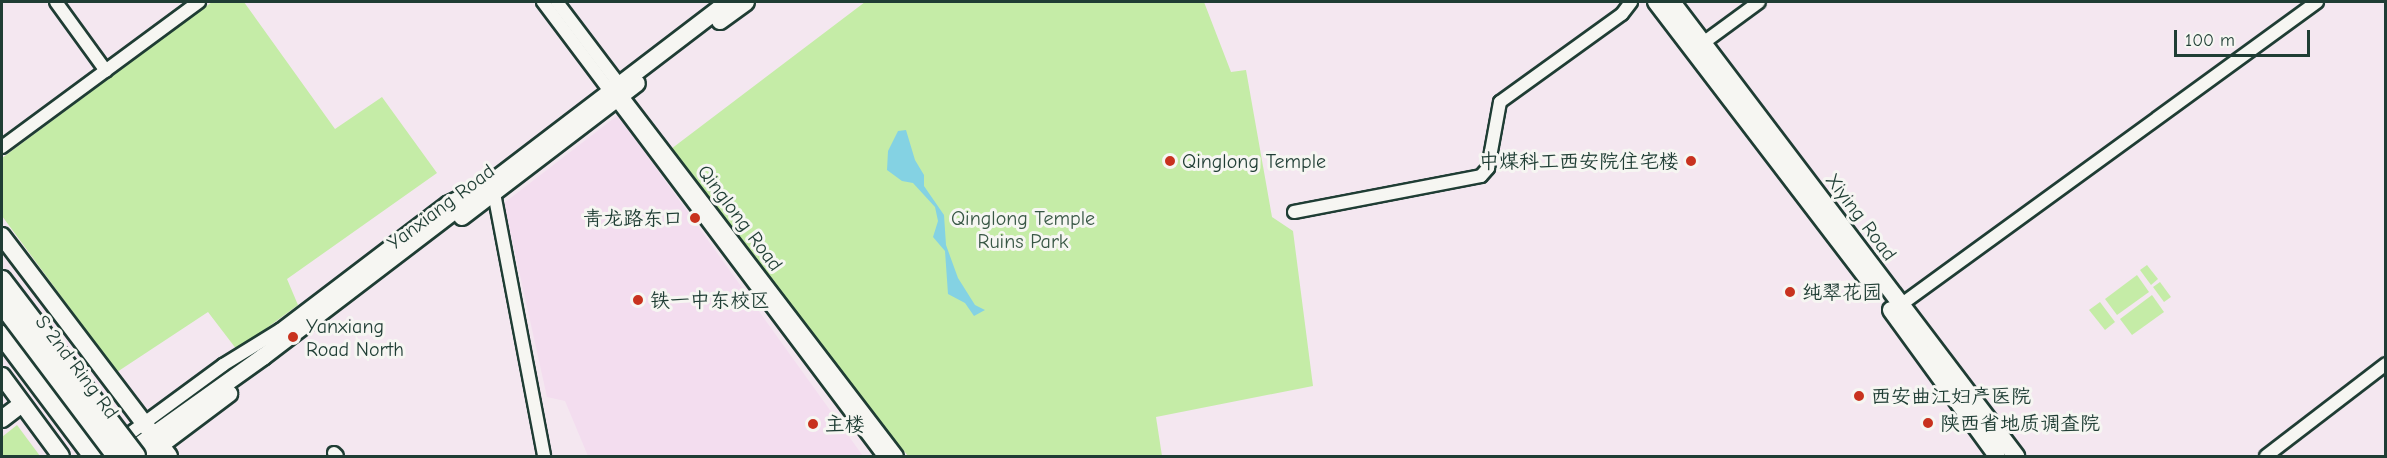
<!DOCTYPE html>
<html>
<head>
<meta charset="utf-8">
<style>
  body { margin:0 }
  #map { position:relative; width:2387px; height:458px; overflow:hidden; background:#f4e7f0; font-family:"Comic Neue","LXGW WenKai TC",sans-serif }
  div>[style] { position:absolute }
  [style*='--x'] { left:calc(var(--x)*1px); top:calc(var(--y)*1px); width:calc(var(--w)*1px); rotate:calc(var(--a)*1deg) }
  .built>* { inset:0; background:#f3ddef }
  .green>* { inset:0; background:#c5eca7 }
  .water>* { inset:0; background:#84d2e3 }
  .roads { filter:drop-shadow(2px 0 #1f3d34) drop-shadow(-2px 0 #1f3d34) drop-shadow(0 2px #1f3d34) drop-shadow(0 -2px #1f3d34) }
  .minor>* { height:12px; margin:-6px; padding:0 6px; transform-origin:6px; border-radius:6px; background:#f6f6f2 }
  .major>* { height:16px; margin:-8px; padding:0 8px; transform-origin:8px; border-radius:8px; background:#f6f6f2 }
  .highway>* { height:18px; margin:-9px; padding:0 9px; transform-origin:9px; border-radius:9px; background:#f6f6f2 }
  .bridges { filter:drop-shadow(2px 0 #1f3d34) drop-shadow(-2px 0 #1f3d34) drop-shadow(0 2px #1f3d34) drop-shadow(0 -2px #1f3d34) }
  .highway-bridge>* { height:18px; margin:-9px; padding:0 9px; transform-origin:9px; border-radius:9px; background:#f6f6f2 }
  .dots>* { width:16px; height:16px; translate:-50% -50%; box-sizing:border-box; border:3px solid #f6f6f2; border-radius:50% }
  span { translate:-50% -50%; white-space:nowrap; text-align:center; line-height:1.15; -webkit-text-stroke:6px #f6f6f2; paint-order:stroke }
  .poi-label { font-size:20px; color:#1f3d34 }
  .left { translate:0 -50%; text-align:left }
  .right { translate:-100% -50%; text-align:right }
  .street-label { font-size:20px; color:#1f3d34 }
  .park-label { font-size:20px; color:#385745 }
  .frame { position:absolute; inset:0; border:3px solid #1f3d34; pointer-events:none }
  .scale { position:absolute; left:2174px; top:30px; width:136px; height:27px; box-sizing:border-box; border:3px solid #1f3d34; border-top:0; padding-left:8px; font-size:18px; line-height:21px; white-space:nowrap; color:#1f3d34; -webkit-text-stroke:4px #f6f6f2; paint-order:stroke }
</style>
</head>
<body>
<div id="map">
  <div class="built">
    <div style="clip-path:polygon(618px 115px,863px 456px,588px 456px,565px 401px,547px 397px,504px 203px)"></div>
  </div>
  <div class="green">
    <div style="clip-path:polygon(212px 2px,244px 2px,335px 129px,382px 97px,437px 173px,287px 279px,298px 305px,237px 350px,208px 312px,117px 372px,2px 216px,2px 158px)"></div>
    <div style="clip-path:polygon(865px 2px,1204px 2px,1231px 72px,1246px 70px,1272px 217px,1293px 231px,1313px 386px,1156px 417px,1162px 456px,908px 456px,809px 338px,671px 149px)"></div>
    <div style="clip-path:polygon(2147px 265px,2158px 279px,2151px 285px,2140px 270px)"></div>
    <div style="clip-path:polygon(2137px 275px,2149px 292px,2117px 315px,2105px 299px)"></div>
    <div style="clip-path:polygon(2160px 282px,2171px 297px,2164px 302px,2153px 287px)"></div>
    <div style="clip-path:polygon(2152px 295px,2164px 312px,2132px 335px,2120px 319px)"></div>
    <div style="clip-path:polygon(2100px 302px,2115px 322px,2105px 330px,2089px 310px)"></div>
    <div style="clip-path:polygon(17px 425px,40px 456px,2px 456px,2px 437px)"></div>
  </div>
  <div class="water">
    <div style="clip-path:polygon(906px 130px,915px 160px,924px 175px,924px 186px,944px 215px,946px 245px,958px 278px,975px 305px,985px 310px,974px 316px,965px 303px,948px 294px,945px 251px,933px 237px,938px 221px,935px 207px,913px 183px,902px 181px,887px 170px,888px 151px,898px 131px)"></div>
  </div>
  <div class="roads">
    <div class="minor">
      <div style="--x:56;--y:2;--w:85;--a:54.1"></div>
      <div style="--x:543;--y:2;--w:568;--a:53.09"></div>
      <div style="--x:557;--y:2;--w:101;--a:53"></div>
      <div style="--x:618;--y:83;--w:12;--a:76"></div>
      <div style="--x:621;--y:95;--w:454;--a:52.6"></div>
      <div style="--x:1703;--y:43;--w:69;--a:-36.2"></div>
      <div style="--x:2;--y:147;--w:245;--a:-36.4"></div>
      <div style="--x:494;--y:193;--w:268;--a:79.2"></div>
      <div style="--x:1294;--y:212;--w:190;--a:-10.9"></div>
      <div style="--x:1481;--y:176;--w:11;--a:-49"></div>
      <div style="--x:1488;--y:168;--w:67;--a:-79.7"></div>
      <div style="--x:1500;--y:102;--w:150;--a:-35.8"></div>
      <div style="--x:1622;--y:14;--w:15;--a:-53"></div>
      <div style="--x:1895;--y:309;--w:522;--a:-36.04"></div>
      <div style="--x:117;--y:443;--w:132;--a:-36.3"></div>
      <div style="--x:223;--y:365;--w:67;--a:-31.6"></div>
      <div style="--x:280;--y:330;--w:210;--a:-37.3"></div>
      <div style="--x:447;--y:203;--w:30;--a:-26"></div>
      <div style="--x:334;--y:453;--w:4;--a:45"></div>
      <div style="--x:2266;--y:456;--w:151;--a:-37.5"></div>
    </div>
    <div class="major">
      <div style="--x:1656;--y:2;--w:352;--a:52.6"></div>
      <div style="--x:1672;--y:2;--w:570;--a:52.85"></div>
      <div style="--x:720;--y:21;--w:32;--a:-36"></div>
      <div style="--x:462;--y:217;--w:220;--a:-37.4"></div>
      <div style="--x:2;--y:236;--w:276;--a:52.8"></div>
      <div style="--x:1891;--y:310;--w:180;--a:54"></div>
      <div style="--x:2;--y:376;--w:99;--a:53.6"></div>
      <div style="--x:2;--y:419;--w:25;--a:-37"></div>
      <div style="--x:124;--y:456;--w:171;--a:-35.5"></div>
      <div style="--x:263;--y:357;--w:585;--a:-37.36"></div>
      <div style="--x:146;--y:456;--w:104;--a:-36.8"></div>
    </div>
    <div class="highway">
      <div style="--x:2;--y:335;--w:151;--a:53.1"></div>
    </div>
  </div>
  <div class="bridges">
    <div class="highway-bridge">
      <div style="--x:2;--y:280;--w:221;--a:52.7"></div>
      <div style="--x:2;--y:304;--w:190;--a:53.1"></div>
    </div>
  </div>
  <div class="dots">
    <div style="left:1170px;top:161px;background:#c8321e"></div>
    <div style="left:1691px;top:161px;background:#c8321e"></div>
    <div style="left:695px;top:218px;background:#c8321e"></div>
    <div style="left:1790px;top:292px;background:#c8321e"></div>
    <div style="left:638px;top:300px;background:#c8321e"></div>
    <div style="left:293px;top:337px;background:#c8321e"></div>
    <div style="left:1859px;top:396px;background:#c8321e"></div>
    <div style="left:1928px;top:423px;background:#c8321e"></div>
    <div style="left:813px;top:424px;background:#c8321e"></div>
  </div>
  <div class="poi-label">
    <span class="left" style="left:1182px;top:161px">Qinglong Temple</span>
    <span class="right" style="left:1679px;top:161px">中煤科工西安院住宅楼</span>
    <span class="right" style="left:683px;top:218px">青龙路东口</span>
    <span class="left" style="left:1802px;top:292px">纯翠花园</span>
    <span class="left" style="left:650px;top:300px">铁一中东校区</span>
    <span class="left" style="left:306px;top:338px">Yanxiang<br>Road North</span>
    <span class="left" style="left:1871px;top:396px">西安曲江妇产医院</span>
    <span class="left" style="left:1940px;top:423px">陕西省地质调查院</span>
    <span class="left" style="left:825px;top:424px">主楼</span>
  </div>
  <div class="street-label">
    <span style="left:441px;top:207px;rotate:-37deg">Yanxiang Road</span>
    <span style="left:1861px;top:217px;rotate:53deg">Xiying Road</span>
    <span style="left:740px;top:218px;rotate:53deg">Qinglong Road</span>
    <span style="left:77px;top:367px;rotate:53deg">S 2nd Ring Rd</span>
  </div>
  <div class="park-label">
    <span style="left:1023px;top:230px">Qinglong Temple<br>Ruins Park</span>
  </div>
  <div class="frame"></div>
  <div class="scale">100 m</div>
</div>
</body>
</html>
